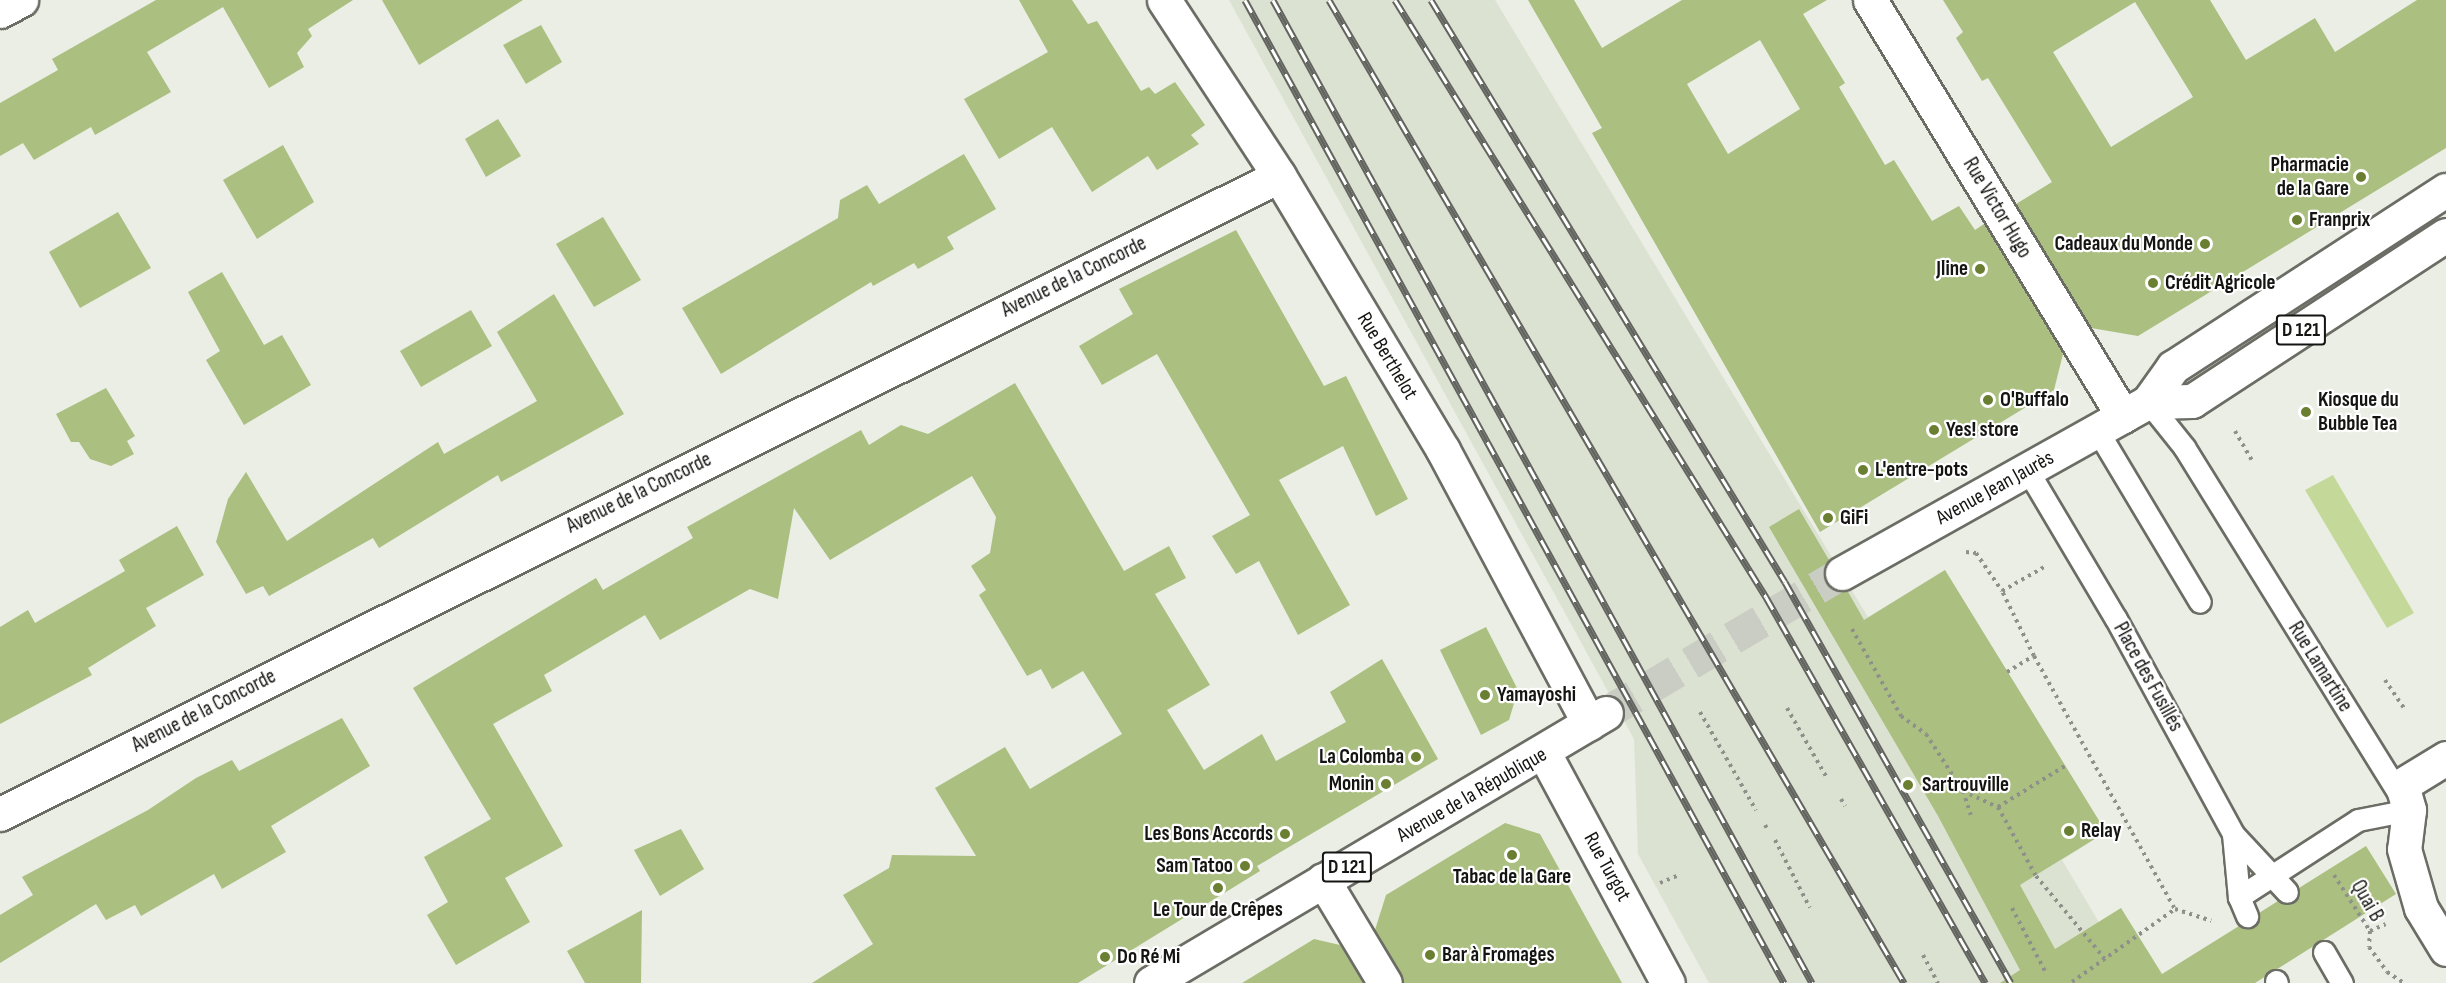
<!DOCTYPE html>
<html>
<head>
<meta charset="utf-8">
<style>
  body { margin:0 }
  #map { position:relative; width:2446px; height:983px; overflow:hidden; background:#eaeee4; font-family:"Sofia Sans Condensed",sans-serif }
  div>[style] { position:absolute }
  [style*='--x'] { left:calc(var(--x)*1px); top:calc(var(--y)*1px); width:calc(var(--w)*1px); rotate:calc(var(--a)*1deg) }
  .built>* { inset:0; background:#dce2d1 }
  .water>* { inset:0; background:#c4d999 }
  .building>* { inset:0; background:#abbf80 }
  .primary-tunnel>* { height:33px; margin-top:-16.5px; transform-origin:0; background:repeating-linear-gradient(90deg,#cacdc4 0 33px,transparent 0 49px) }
  .path>* { height:4px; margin-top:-2px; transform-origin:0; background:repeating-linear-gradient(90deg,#8e918a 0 3px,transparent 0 7.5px) }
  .roads { filter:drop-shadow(2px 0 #6b6d65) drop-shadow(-2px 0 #6b6d65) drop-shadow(0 2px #6b6d65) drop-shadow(0 -2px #6b6d65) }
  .service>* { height:21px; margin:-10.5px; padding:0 10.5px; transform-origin:10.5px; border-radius:10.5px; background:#fff }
  .minor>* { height:33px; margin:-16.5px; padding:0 16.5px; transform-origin:16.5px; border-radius:16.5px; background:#fff }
  .primary>* { height:33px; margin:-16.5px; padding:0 16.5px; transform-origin:16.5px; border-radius:16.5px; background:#fff }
  .rail>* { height:7px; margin-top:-3.5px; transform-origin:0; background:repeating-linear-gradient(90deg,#fff 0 14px,#62645f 0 28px); box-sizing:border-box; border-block:2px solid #62645f }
  .dots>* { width:16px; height:16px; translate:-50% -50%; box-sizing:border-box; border:3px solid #fff; border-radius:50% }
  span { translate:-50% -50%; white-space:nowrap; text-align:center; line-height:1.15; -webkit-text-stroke:4.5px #fff; paint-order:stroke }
  .shield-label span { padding:2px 4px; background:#fff; border:2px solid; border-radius:4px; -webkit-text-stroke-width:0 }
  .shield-label { font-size:20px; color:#141512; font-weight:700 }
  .poi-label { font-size:21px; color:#141512; font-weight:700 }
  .right { translate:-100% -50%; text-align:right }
  .left { translate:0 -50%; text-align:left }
  .street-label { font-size:21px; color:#141512 }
</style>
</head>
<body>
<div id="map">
  <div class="built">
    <div style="clip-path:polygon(1229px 0,1495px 0,1868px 617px,1945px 570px,2106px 832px,2062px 860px,2135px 983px,1709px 983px,1638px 854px,1634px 739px)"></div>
  </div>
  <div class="water">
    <div style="clip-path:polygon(2333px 475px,2414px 613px,2387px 628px,2305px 490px)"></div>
  </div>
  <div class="building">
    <div style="clip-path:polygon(156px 0,353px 0,308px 29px,312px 36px,297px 53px,304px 67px,269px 88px,223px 7px,147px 52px,171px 92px,95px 135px,91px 127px,34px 160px,23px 143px,0 156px,0 103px,58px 70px,52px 59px)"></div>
    <div style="clip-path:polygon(382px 0,523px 0,419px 65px)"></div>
    <div style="clip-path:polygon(1019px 0,1072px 0,1088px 24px,1097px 21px,1141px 91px,1149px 87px,1155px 94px,1175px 82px,1205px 125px,1191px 135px,1199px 144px,1157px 170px,1148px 156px,1092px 192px,1052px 127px,999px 159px,964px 99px,1048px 52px)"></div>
    <div style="clip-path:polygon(evenodd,1528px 0,1574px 0,1602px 48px,1682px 0,1827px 0,1803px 14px,1845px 83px,1839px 87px,1885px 165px,1894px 160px,1932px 221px,1959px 206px,1975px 230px,1984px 224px,2063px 354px,2054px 390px,1820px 532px,1592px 133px,1602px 128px,1528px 0,1760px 40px,1800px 109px,1728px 154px,1687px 84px,1760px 40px)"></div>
    <div style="clip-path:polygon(evenodd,1943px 0,2210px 0,2246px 60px,2315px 18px,2335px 52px,2417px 0,2446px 0,2446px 148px,2138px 336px,2091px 328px,2016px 204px,2052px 182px,1988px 78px,1982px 81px,1956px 38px,1963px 32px,1943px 0,2135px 2px,2193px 97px,2111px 147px,2053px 52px,2135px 2px)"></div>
    <div style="clip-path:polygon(541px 25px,562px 62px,526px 84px,503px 45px)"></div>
    <div style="clip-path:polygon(498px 119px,521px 156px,486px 177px,465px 139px)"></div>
    <div style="clip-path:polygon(283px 145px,314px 202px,257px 239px,223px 180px)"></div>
    <div style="clip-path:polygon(964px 154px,996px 209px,947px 237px,954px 249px,918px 269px,914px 263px,873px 286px,871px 282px,721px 374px,682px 308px,838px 218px,840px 200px,867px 185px,879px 204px)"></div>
    <div style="clip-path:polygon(118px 212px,151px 268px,80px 308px,49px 252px)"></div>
    <div style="clip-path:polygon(603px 217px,641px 280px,594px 307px,556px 244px)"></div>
    <div style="clip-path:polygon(1236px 230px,1324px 386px,1346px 376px,1408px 499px,1376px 516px,1343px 446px,1279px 480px,1350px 605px,1298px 635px,1259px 561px,1236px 574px,1212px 536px,1250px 515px,1157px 354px,1102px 385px,1079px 346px,1133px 314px,1119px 289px)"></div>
    <div style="clip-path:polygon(222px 272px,264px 345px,282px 335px,311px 385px,244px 425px,206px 360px,220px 351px,188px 292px)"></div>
    <div style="clip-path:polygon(554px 294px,624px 414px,501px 482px,498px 475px,379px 548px,373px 538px,269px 596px,263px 586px,246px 594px,216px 542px,228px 499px,246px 472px,287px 541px,438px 442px,444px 454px,493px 426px,537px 401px,497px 332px)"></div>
    <div style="clip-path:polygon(471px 310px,492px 346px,421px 387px,400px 351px)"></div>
    <div style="clip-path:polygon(1015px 383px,1124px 571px,1169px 546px,1186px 578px,1155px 594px,1210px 685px,1167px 710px,1204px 770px,1262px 734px,1276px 761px,1346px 722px,1330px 692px,1382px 659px,1438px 759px,1257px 866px,1260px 871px,1078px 983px,812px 983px,873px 944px,843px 895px,889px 868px,892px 855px,976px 856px,935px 788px,1005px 747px,1030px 789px,1122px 734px,1083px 671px,1052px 689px,1041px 669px,1027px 676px,979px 595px,986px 590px,971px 566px,990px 553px,996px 517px,972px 476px,830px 560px,794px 508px,778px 599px,750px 589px,660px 640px,645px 615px,544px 675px,552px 691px,493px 724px,563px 846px,505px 878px,530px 922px,456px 965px,427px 915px,448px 902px,424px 857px,491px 819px,413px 688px,596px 578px,603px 590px,693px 538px,687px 527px,861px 430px,869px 445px,901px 425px,928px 434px)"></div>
    <div style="clip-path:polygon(106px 388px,135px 436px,127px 441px,134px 454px,111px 466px,90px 459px,79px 442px,71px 442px,56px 414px)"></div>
    <div style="clip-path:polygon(1799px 509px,1829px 560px,1826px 583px,1847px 590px,1864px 620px,1945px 570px,2106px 832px,2020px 885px,2055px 949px,2121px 908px,2162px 974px,2239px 926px,2252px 927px,2259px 913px,2278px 901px,2295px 902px,2299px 888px,2366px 846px,2396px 894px,2255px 983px,2000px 983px,2020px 970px,1938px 816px,1769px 527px)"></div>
    <div style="clip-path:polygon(177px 526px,204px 575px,146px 608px,156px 626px,88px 668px,92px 675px,0 724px,0 627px,28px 610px,35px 623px,125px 571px,119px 560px)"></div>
    <div style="clip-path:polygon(1486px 627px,1518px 690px,1509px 720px,1481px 735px,1440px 650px)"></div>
    <div style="clip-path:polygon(342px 718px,370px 766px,271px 826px,286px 852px,222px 889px,214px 874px,141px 916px,135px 905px,106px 920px,96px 904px,0 963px,0 915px,33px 895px,22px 877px,148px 810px,196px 778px,232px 760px,239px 771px)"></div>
    <div style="clip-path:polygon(1505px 823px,1540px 834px,1622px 983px,1404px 983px,1375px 930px,1386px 895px)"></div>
    <div style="clip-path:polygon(681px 829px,704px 869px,660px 896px,634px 850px)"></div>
    <div style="clip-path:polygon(642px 910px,641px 983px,585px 983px,567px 951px)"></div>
    <div style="clip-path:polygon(1314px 939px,1340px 945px,1363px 983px,1242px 983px)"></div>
  </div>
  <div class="primary-tunnel">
    <div style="--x:1606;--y:713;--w:274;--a:-30.7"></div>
  </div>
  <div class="path">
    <div style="--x:2235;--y:431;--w:34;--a:60"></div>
    <div style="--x:1966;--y:552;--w:10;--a:6"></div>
    <div style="--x:1976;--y:553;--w:46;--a:55.6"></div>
    <div style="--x:1852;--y:629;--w:100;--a:60.6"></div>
    <div style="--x:1901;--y:716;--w:31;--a:36"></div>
    <div style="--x:1926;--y:734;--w:68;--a:57"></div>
    <div style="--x:1963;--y:791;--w:38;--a:25"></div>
    <div style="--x:1998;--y:807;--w:79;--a:-31.5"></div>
    <div style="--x:2034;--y:656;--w:290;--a:60.9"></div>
    <div style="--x:2007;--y:672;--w:31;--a:-31"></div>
    <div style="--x:2034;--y:656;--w:72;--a:-116.2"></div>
    <div style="--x:2002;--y:591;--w:51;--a:-29.6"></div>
    <div style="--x:2385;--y:680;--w:34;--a:56"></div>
    <div style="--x:1787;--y:708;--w:81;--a:60.3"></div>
    <div style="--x:1700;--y:712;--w:113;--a:60.3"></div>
    <div style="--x:1963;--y:791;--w:25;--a:72"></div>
    <div style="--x:1841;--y:799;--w:8;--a:60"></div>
    <div style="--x:1998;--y:807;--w:79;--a:61.2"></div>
    <div style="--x:2036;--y:876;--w:107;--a:50.3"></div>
    <div style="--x:1765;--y:825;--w:6;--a:59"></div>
    <div style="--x:1775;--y:840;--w:76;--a:62.8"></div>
    <div style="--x:2334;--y:875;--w:67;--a:57.3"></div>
    <div style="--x:2370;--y:931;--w:16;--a:94"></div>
    <div style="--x:2369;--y:947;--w:31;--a:54"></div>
    <div style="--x:2387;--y:972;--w:20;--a:33"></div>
    <div style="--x:1660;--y:883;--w:21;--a:-23"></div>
    <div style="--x:2012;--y:908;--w:71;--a:62.4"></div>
    <div style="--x:2370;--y:931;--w:17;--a:-24"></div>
    <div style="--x:1923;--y:955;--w:32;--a:62"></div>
    <div style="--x:2072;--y:982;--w:126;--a:-35.3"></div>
    <div style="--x:2175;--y:909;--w:38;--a:18"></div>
  </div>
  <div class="roads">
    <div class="service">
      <div style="--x:2148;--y:402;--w:58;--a:51.3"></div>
      <div style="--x:2184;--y:447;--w:427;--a:58.2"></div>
      <div style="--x:2409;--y:810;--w:52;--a:168.9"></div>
      <div style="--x:2358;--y:820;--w:142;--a:147.1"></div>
      <div style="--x:2097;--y:430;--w:200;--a:59.1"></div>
      <div style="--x:2028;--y:471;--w:172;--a:59.3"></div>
      <div style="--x:2116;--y:619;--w:245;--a:61.4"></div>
      <div style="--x:2233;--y:834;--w:79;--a:47"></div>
      <div style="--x:2233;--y:834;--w:63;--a:84.6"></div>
      <div style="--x:2239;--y:897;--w:21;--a:67"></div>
      <div style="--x:2324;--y:952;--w:36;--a:60"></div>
      <div style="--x:2276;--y:981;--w:2;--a:63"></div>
    </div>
    <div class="minor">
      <div style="--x:1164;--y:0;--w:210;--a:56.8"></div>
      <div style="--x:1279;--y:176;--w:319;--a:59.1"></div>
      <div style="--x:1443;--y:450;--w:310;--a:61.9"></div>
      <div style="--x:1870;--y:0;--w:487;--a:58.7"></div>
      <div style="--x:0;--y:11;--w:24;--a:-28"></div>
      <div style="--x:1544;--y:753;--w:261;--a:61.7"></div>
      <div style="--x:2446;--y:758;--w:52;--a:148.5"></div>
      <div style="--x:2402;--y:785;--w:26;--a:74"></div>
      <div style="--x:2409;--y:810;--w:39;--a:97"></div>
      <div style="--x:2404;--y:849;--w:61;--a:73.9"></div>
      <div style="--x:2421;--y:908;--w:48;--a:58.6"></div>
      <div style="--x:0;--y:814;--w:1429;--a:-26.51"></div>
      <div style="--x:1323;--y:880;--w:120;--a:59"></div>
    </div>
    <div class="primary">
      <div style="--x:2148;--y:402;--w:44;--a:-1.3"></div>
      <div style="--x:2192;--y:401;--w:303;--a:-33.2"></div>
      <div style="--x:1842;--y:573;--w:351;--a:-29.2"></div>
      <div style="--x:2148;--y:402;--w:43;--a:-54.5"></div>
      <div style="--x:2173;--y:367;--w:325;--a:-33"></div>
      <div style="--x:1151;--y:983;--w:529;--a:-30.69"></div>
    </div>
  </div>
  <div class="rail">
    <div style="--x:1245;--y:0;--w:1121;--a:61.26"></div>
    <div style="--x:1273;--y:0;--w:1121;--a:61.26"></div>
    <div style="--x:1329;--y:0;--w:1139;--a:59.67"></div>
    <div style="--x:1395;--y:0;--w:703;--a:58.14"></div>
    <div style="--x:1766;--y:597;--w:444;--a:60.4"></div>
    <div style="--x:1431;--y:0;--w:681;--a:58.69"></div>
    <div style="--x:1785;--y:582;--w:460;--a:60.6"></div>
  </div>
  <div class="dots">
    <div style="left:2361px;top:177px;background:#6a7f31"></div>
    <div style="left:2297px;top:220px;background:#6a7f31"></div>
    <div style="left:2205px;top:244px;background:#6a7f31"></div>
    <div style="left:1980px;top:269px;background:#6a7f31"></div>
    <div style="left:2153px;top:283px;background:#6a7f31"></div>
    <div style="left:1988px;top:400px;background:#6a7f31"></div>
    <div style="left:2306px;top:412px;background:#6a7f31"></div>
    <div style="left:1934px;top:430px;background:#6a7f31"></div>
    <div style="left:1863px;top:470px;background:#6a7f31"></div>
    <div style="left:1828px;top:518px;background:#6a7f31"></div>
    <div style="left:1485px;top:695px;background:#6a7f31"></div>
    <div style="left:1416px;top:757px;background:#6a7f31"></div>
    <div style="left:1386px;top:784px;background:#6a7f31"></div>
    <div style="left:1908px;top:785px;background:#6a7f31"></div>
    <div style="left:2069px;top:831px;background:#6a7f31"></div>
    <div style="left:1285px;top:834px;background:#6a7f31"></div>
    <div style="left:1512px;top:855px;background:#6a7f31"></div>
    <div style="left:1245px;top:866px;background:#6a7f31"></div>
    <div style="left:1218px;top:888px;background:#6a7f31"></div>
    <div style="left:1430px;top:955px;background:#6a7f31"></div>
    <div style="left:1105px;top:957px;background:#6a7f31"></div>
  </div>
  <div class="shield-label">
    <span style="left:2301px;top:330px">D 121</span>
    <span style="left:1347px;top:867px">D 121</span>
  </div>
  <div class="poi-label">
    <span class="right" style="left:2349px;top:177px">Pharmacie<br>de la Gare</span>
    <span class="left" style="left:2309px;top:220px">Franprix</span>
    <span class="right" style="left:2193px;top:244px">Cadeaux du Monde</span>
    <span class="right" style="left:1968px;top:269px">Jline</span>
    <span class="left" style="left:2165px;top:283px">Crédit Agricole</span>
    <span class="left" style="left:2000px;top:400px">O'Buffalo</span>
    <span class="left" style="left:2318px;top:412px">Kiosque du<br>Bubble Tea</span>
    <span class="left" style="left:1946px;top:430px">Yes! store</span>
    <span class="left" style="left:1875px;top:470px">L'entre-pots</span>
    <span class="left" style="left:1840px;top:518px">GiFi</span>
    <span class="left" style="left:1497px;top:695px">Yamayoshi</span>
    <span class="right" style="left:1404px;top:757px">La Colomba</span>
    <span class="right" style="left:1374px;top:784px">Monin</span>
    <span class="left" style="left:1922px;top:785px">Sartrouville</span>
    <span class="left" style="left:2081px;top:831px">Relay</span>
    <span class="right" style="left:1273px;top:834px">Les Bons Accords</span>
    <span class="right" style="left:1233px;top:866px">Sam Tatoo</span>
    <span style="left:1512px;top:877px">Tabac de la Gare</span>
    <span style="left:1218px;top:910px">Le Tour de Crêpes</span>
    <span class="left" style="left:1442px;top:955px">Bar à Fromages</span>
    <span class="left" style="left:1117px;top:957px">Do Ré Mi</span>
  </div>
  <div class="street-label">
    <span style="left:1997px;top:208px;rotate:59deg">Rue Victor Hugo</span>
    <span style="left:1074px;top:277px;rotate:-26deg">Avenue de la Concorde</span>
    <span style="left:1387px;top:356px;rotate:59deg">Rue Berthelot</span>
    <span style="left:1995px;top:488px;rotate:-29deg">Avenue Jean Jaurès</span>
    <span style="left:639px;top:493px;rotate:-26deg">Avenue de la Concorde</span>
    <span style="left:2320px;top:667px;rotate:58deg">Rue Lamartine</span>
    <span style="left:2148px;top:677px;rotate:61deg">Place des Fusillés</span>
    <span style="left:204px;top:711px;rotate:-27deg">Avenue de la Concorde</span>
    <span style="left:1472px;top:795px;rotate:-30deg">Avenue de la République</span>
    <span style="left:1607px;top:867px;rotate:61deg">Rue Turgot</span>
    <span style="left:2367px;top:901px;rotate:60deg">Quai B</span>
  </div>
</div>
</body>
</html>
